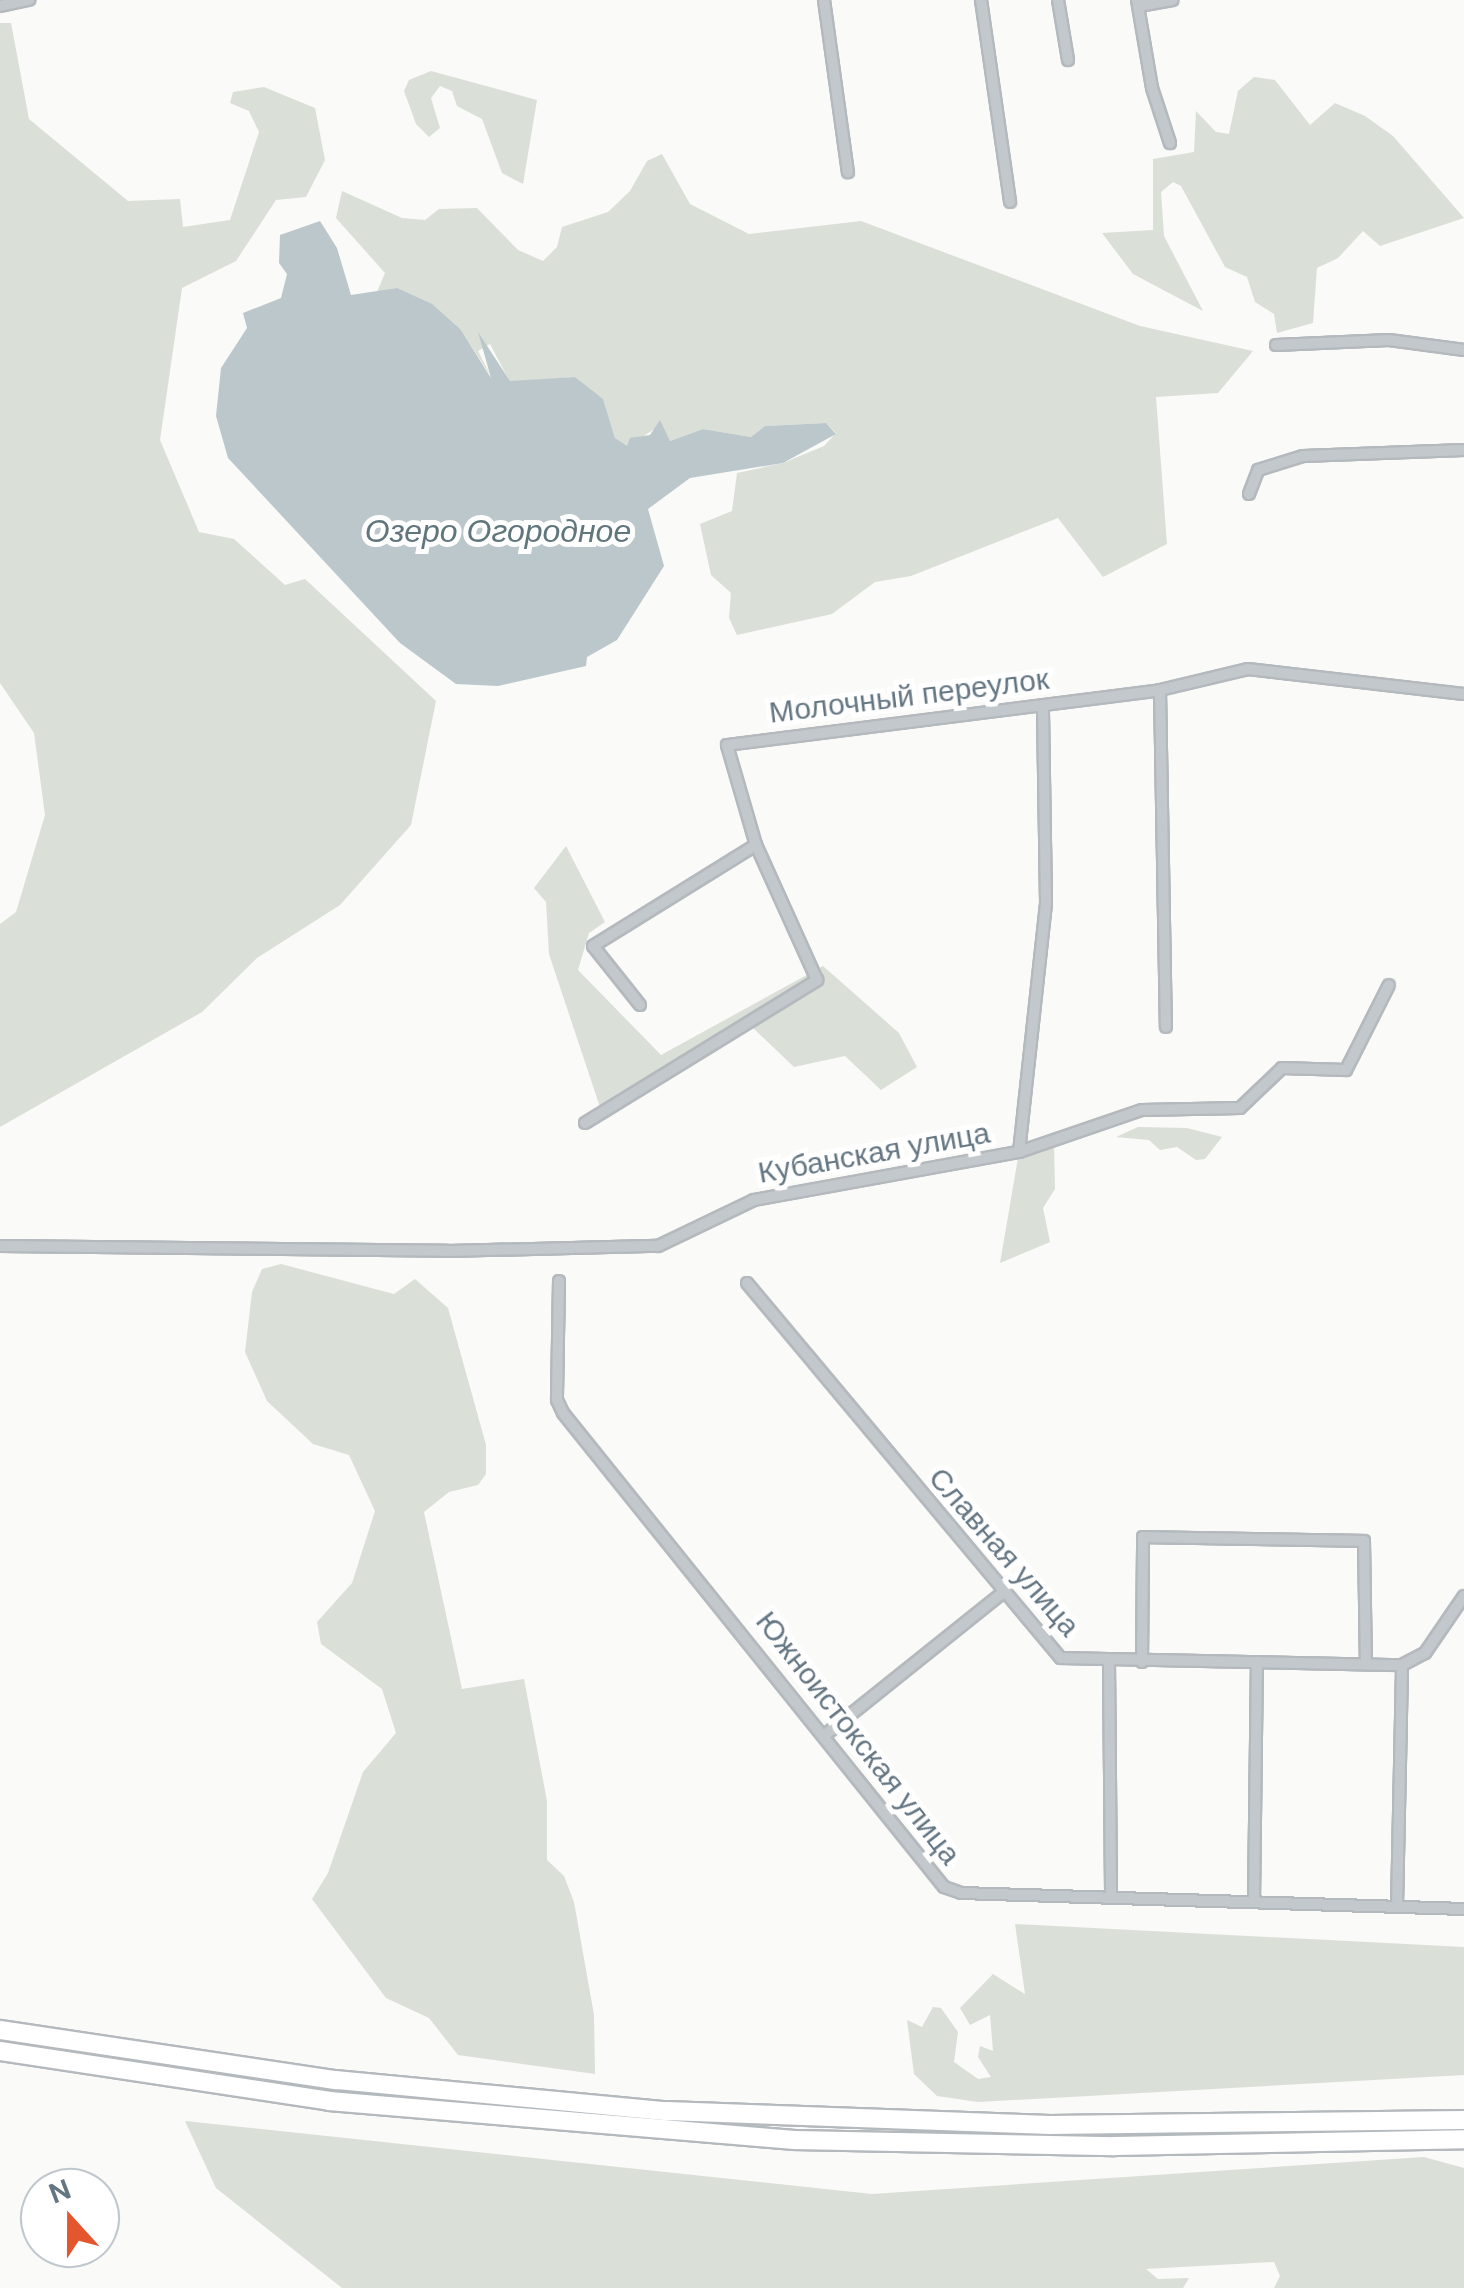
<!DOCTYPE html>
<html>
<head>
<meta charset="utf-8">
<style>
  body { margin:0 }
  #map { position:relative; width:1464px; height:2288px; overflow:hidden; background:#fafaf8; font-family:"DM Sans",sans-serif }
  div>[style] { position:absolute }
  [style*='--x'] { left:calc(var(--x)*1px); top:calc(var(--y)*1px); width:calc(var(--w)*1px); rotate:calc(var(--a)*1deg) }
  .green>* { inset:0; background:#dadfd7 }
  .water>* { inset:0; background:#bbc7cb }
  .roads { filter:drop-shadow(2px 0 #b4b9bd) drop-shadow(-2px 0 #b4b9bd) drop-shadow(0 2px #b4b9bd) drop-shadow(0 -2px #b4b9bd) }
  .street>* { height:10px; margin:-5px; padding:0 5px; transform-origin:5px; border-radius:5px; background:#c3c8cc }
  .highway>* { height:18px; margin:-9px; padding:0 9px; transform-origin:9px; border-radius:9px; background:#fff }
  span { translate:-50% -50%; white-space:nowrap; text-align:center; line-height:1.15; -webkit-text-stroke:10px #fff; paint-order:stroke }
  .street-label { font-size:30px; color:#657683 }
  .water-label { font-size:32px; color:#60757c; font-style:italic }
  .north { position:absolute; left:20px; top:2168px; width:100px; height:100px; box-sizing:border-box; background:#fff; border:2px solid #c1c8cd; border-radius:50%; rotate:339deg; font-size:28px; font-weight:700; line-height:40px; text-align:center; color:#657683 }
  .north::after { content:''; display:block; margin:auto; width:35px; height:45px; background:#e4572e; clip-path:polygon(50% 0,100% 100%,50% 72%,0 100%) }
</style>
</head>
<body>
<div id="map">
  <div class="green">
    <div style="clip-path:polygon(0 23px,11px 23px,29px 119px,128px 201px,180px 199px,183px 227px,230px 220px,259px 132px,249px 111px,230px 103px,233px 92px,264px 87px,315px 108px,325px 160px,306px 197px,276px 200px,236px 261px,182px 288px,160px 440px,199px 532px,234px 539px,285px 585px,305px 579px,436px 701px,411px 825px,340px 905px,257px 958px,202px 1012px,0 1127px,0 924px,16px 912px,45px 815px,34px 733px,0 683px)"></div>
    <div style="clip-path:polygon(431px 71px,537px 100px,523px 184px,502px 173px,482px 119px,457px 106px,452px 91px,440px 86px,431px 98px,440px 128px,429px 137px,416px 124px,404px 91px,409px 80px)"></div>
    <div style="clip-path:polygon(1254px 77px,1275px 80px,1310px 125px,1335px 103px,1365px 116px,1393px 136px,1464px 218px,1380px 246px,1363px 231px,1338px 258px,1317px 268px,1313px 323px,1277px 333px,1274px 314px,1255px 302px,1247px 277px,1225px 267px,1181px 186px,1173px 182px,1161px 192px,1164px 236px,1203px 311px,1133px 274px,1102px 233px,1153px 230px,1153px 159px,1194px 152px,1196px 111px,1216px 132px,1229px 134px,1238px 91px)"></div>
    <div style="clip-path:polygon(662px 154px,690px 204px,749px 234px,861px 221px,1140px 326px,1253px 351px,1218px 393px,1156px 397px,1167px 544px,1103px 577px,1058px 518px,911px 576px,875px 582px,832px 614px,737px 635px,729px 618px,731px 593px,711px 575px,700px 524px,732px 511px,737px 473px,783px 463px,824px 446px,836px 433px,826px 423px,765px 426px,751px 437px,703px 429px,670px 441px,659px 426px,627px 447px,615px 438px,603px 400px,575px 377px,510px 382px,490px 344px,478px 351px,492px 378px,461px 330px,397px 288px,377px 292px,385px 273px,336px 218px,342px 191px,402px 218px,425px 220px,439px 209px,477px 208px,518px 250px,543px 261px,557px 247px,562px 227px,608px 212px,630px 191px,647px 161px)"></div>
    <div style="clip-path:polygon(566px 846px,605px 922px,589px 933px,578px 970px,661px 1055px,823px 966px,899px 1033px,917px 1067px,881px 1090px,845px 1056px,794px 1067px,752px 1027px,600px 1107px,549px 954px,546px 902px,534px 888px)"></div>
    <div style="clip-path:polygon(1138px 1127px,1187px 1128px,1222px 1137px,1205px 1159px,1196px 1160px,1177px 1147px,1160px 1150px,1149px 1140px,1116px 1137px)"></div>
    <div style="clip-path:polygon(1054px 1144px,1055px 1189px,1043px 1208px,1050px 1242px,1000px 1263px,1019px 1152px)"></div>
    <div style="clip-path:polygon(281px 1264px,394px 1294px,415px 1279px,448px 1308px,486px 1445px,486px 1474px,478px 1485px,449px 1492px,424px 1512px,462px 1689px,524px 1679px,547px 1801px,547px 1860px,564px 1876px,574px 1902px,594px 2015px,595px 2074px,458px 2055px,429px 2018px,386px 1998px,312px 1899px,328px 1873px,363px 1772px,396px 1733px,382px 1689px,321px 1644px,317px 1622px,352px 1583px,375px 1511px,349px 1455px,313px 1444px,267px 1401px,245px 1352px,252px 1292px,262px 1269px)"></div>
    <div style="clip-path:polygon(1015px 1924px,1464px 1947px,1464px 2075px,978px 2102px,937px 2096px,914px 2074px,907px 2020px,922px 2027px,933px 2007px,941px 2008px,958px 2032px,954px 2062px,978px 2079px,991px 2077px,978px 2057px,980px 2046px,993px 2051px,990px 2015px,970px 2025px,960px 2008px,993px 1974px,1025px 1994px)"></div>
    <div style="clip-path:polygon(185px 2121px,872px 2194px,1424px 2157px,1464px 2168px,1464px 2288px,1274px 2288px,1280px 2276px,1274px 2262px,1146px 2269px,1158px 2279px,1189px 2278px,1183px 2288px,342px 2288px,216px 2188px)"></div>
  </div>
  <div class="water">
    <div style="clip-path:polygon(320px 221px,337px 248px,351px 295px,397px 288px,432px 304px,461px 330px,491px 378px,478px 332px,510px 381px,575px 377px,603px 399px,615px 438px,627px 446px,630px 438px,650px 435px,660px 420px,670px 441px,703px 429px,751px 437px,765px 426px,826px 423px,836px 434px,783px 463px,690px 478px,648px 509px,664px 566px,617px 640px,587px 657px,586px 666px,498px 686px,456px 684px,400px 643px,228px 458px,216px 416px,221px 368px,247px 328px,243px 313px,281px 298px,287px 274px,279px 263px,280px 235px)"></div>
  </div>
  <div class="roads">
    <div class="street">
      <div style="--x:824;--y:0;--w:174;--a:82.1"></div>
      <div style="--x:981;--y:0;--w:204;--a:81.8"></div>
      <div style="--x:1058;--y:0;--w:61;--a:80.5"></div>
      <div style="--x:1137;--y:0;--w:89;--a:80.3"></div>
      <div style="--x:1152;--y:88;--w:58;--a:71.9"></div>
      <div style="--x:0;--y:6;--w:30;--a:-12"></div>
      <div style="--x:1139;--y:6;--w:34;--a:-10"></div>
      <div style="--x:1276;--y:345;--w:113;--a:-2.5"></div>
      <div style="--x:1389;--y:340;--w:76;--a:7.6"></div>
      <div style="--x:1249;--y:494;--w:26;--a:-69"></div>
      <div style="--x:1258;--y:470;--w:47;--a:-17.3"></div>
      <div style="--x:1303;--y:456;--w:161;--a:-2.1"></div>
      <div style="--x:1160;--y:690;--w:337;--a:89"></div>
      <div style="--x:640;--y:1005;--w:75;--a:-128.5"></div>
      <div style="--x:593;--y:946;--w:192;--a:-31.8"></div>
      <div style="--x:756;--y:845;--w:104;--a:-106.2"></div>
      <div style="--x:727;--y:745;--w:436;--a:-7.2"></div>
      <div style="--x:1160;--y:690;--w:90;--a:-13.4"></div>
      <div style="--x:1248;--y:669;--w:217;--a:6.6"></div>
      <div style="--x:585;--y:1123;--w:273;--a:-31.6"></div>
      <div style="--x:817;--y:980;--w:148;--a:-114.3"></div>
      <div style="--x:1019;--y:1152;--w:251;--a:-83.8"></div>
      <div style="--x:1046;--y:902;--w:197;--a:-90.9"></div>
      <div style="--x:0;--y:1246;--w:448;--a:0.6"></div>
      <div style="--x:448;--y:1251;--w:210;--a:-1.4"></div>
      <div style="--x:658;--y:1246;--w:106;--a:-25.6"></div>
      <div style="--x:754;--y:1200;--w:269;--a:-10.3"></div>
      <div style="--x:1019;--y:1152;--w:130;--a:-18.9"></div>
      <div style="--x:1142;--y:1110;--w:98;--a:-1.2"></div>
      <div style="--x:1240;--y:1108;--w:58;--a:-43.6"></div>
      <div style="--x:1282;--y:1068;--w:64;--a:1.8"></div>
      <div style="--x:1346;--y:1070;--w:95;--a:-63.2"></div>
      <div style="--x:559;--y:1281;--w:119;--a:91"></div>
      <div style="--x:557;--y:1400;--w:14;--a:65"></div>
      <div style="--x:563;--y:1413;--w:608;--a:51.21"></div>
      <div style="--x:944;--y:1887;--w:18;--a:19"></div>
      <div style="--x:961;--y:1893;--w:503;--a:1.82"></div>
      <div style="--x:747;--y:1283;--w:489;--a:50.1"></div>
      <div style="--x:1061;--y:1658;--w:341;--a:1.2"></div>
      <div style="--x:1402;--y:1665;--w:26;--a:-28"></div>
      <div style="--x:1425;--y:1653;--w:69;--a:-55.6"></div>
      <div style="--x:1109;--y:1662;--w:235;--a:89.5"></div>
      <div style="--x:1142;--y:1662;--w:125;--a:-89.5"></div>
      <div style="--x:1143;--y:1537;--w:221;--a:1"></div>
      <div style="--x:1364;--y:1541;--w:123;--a:89.1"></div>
      <div style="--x:825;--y:1735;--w:227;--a:-38.7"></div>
      <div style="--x:1254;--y:1902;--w:240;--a:-89.3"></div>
      <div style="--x:1397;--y:1907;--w:242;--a:-88.8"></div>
    </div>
    <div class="highway">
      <div style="--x:0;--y:2030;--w:340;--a:8.5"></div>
      <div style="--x:336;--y:2080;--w:332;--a:5.4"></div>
      <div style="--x:667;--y:2111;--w:383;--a:2.1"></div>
      <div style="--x:1050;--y:2125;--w:414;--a:-0.7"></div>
      <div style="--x:0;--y:2051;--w:333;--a:8.6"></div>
      <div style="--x:329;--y:2101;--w:467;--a:4.8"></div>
      <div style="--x:794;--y:2140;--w:321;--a:1.1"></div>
      <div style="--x:1115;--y:2146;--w:349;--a:-1.1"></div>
    </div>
  </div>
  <div class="street-label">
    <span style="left:909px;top:696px;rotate:-7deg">Молочный переулок</span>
    <span style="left:874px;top:1153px;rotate:-10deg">Кубанская улица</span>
    <span style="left:1004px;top:1552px;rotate:49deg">Славная улица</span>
    <span style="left:858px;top:1738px;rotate:52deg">Южноистокская улица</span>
  </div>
  <div class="water-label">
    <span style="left:498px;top:531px">Озеро Огородное</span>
  </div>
  <div class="north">N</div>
</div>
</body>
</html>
